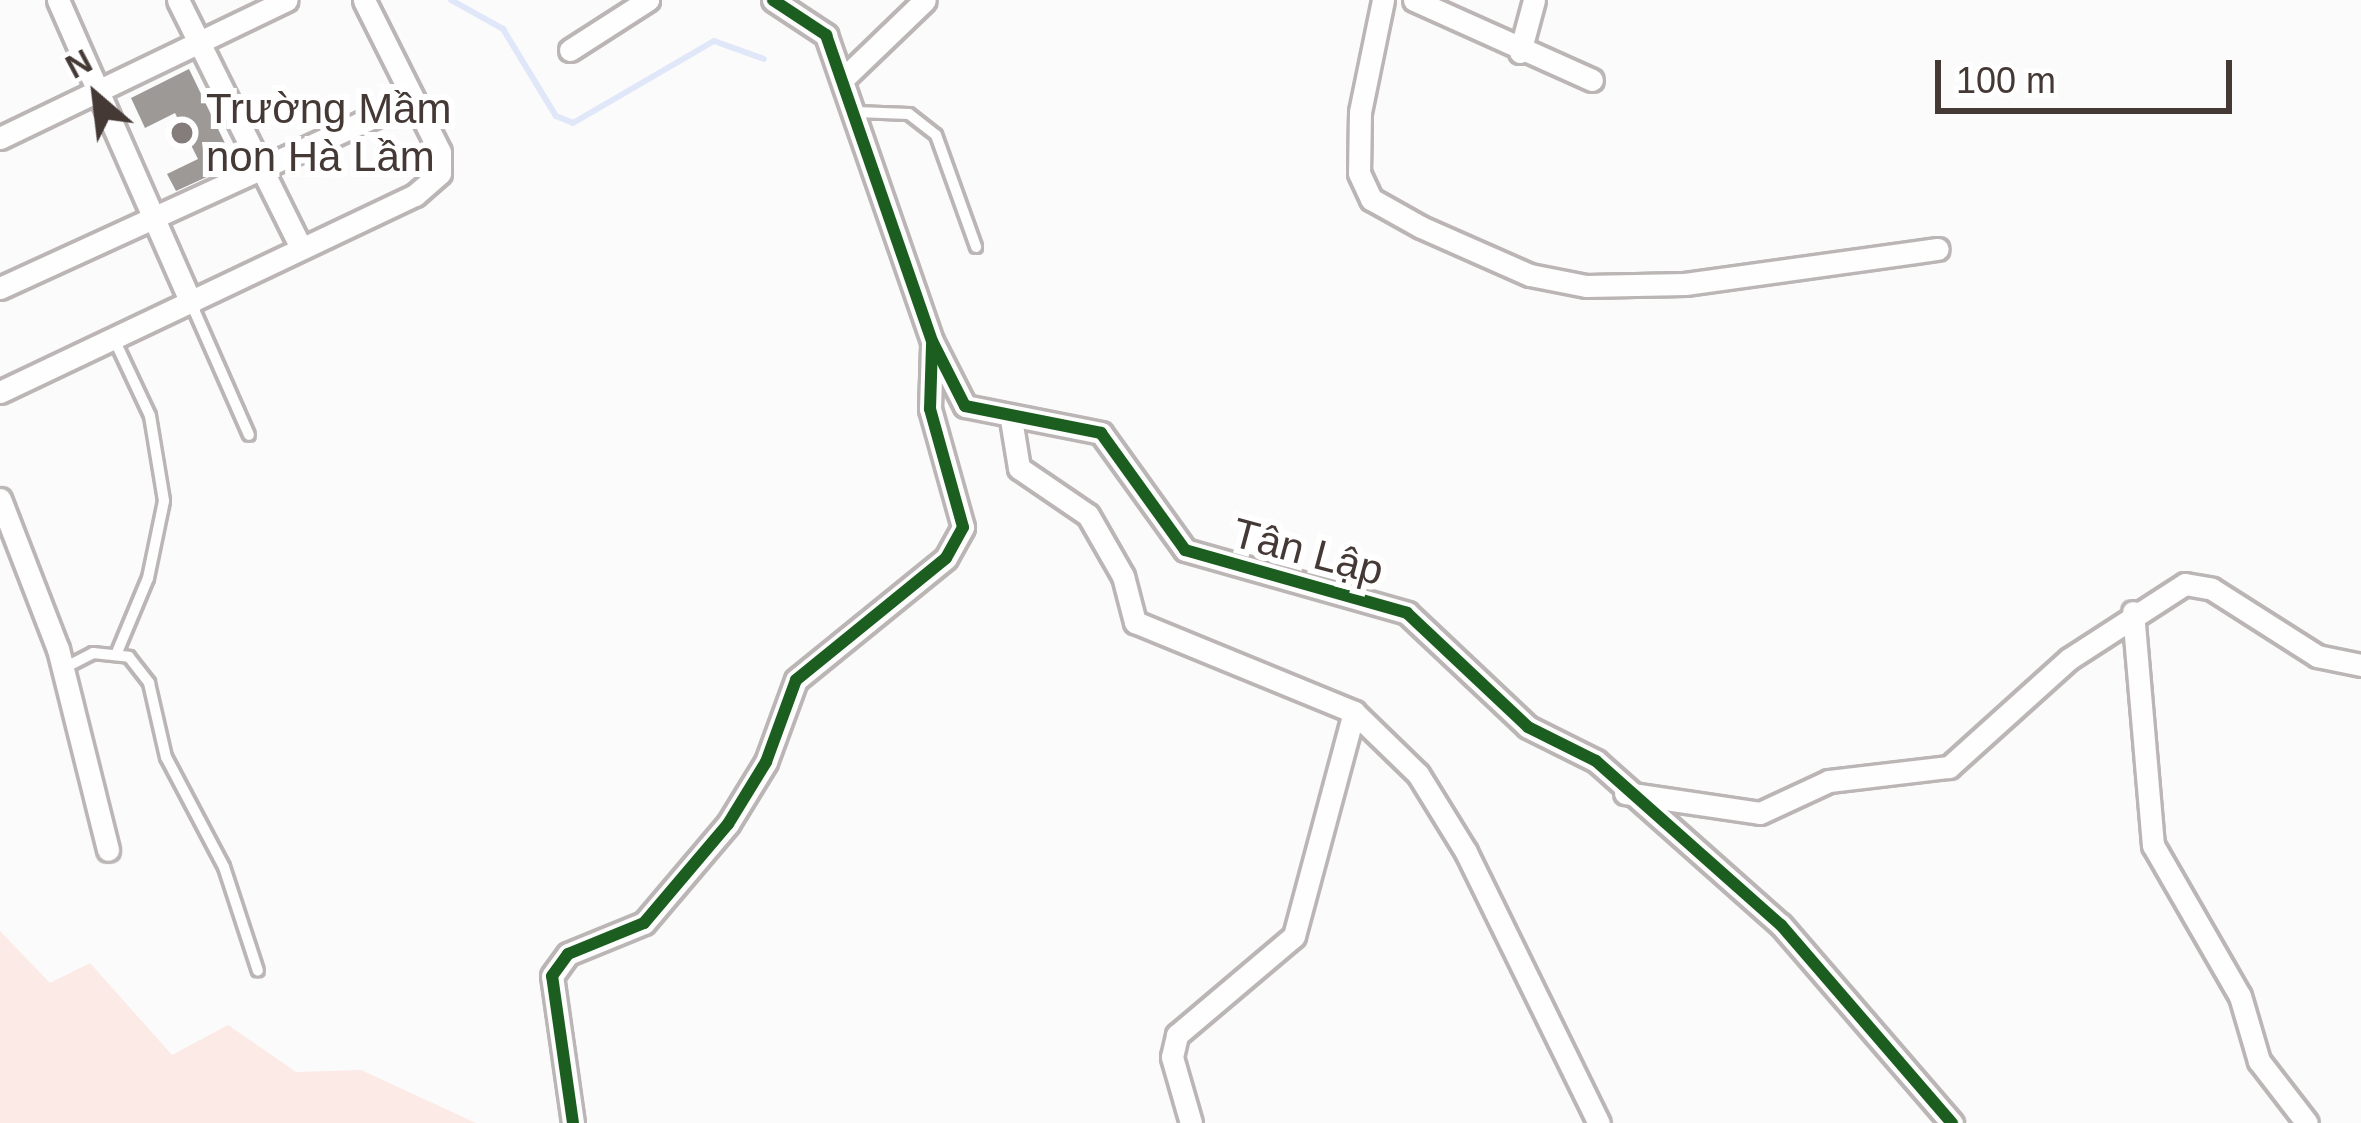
<!DOCTYPE html>
<html>
<head>
<meta charset="utf-8">
<style>
  body { margin:0 }
  #map { position:relative; width:2361px; height:1123px; overflow:hidden; background:#fbfbfb; font-family:Helvetica,sans-serif }
  div>[style] { position:absolute }
  [style*='--x'] { left:calc(var(--x)*1px); top:calc(var(--y)*1px); width:calc(var(--w)*1px); rotate:calc(var(--a)*1deg) }
  .green>* { inset:0; background:#fceae6 }
  .stream>* { height:6px; margin:-3px; padding:0 3px; transform-origin:3px; border-radius:3px; background:#dfe7f9 }
  .building>* { inset:0; background:#9d9997 }
  .roads { filter:drop-shadow(3px 0 #bbb6b5) drop-shadow(-3px 0 #bbb6b5) drop-shadow(0 3px #bbb6b5) drop-shadow(0 -3px #bbb6b5) }
  .lane>* { height:10px; margin:-5px; padding:0 5px; transform-origin:5px; border-radius:5px; background:#fefefe }
  .street>* { height:21px; margin:-10.5px; padding:0 10.5px; transform-origin:10.5px; border-radius:10.5px; background:#fefefe }
  .cycleway>* { height:12px; margin:-6px; padding:0 6px; transform-origin:6px; border-radius:6px; background:#1b5e20 }
  .dots>* { width:33px; height:33px; translate:-50% -50%; box-sizing:border-box; border:6px solid #fff; border-radius:50% }
  span { translate:-50% -50%; white-space:nowrap; text-align:center; line-height:1.15; -webkit-text-stroke:12px #fff; paint-order:stroke }
  .poi-label { font-size:42px; color:#453936 }
  .left { translate:0 -50%; text-align:left }
  .street-label { font-size:42px; color:#453936 }
  .north { position:absolute; left:36px; top:36px; width:120px; height:120px; -webkit-text-stroke:9px #fff; paint-order:stroke; rotate:332deg; font-size:33px; font-weight:700; line-height:48px; text-align:center; color:#453936 }
  .north::after { content:''; display:block; margin:auto; width:42px; height:54px; background:#453936; clip-path:polygon(50% 0,100% 100%,50% 72%,0 100%) }
  .scale { position:absolute; left:1935px; top:60px; width:297px; height:54px; box-sizing:border-box; border:6px solid #453936; border-top:0; padding-left:15px; font-size:36px; line-height:42px; white-space:nowrap; color:#453936; -webkit-text-stroke:9px #fff; paint-order:stroke }
</style>
</head>
<body>
<div id="map">
  <div class="green">
    <div style="clip-path:polygon(0 931px,50px 983px,90px 963px,172px 1055px,228px 1025px,296px 1072px,361px 1070px,476px 1123px,0 1123px)"></div>
  </div>
  <div class="stream">
    <div style="--x:451;--y:0;--w:60;--a:29.1"></div>
    <div style="--x:503;--y:29;--w:102;--a:58.7"></div>
    <div style="--x:556;--y:116;--w:18;--a:22"></div>
    <div style="--x:573;--y:123;--w:163;--a:-30.2"></div>
    <div style="--x:714;--y:41;--w:53;--a:19.8"></div>
  </div>
  <div class="building">
    <div style="clip-path:polygon(189px 69px,235px 164px,176px 191px,167px 174px,198px 159px,175px 113px,145px 128px,131px 98px)"></div>
  </div>
  <div class="roads">
    <div class="lane">
      <div style="--x:856;--y:112;--w:53;--a:2.2"></div>
      <div style="--x:909;--y:114;--w:34;--a:38"></div>
      <div style="--x:936;--y:135;--w:119;--a:70.3"></div>
      <div style="--x:191;--y:303;--w:144;--a:66.3"></div>
      <div style="--x:114;--y:339;--w:85;--a:64.9"></div>
      <div style="--x:150;--y:416;--w:86;--a:80.6"></div>
      <div style="--x:164;--y:501;--w:79;--a:101.7"></div>
      <div style="--x:148;--y:578;--w:83;--a:112.6"></div>
      <div style="--x:64;--y:668;--w:33;--a:-27"></div>
      <div style="--x:93;--y:653;--w:36;--a:6"></div>
      <div style="--x:129;--y:657;--w:33;--a:52"></div>
      <div style="--x:149;--y:683;--w:76;--a:77.1"></div>
      <div style="--x:166;--y:757;--w:124;--a:62.2"></div>
      <div style="--x:224;--y:867;--w:109;--a:71.9"></div>
    </div>
    <div class="street">
      <div style="--x:58;--y:0;--w:331;--a:66.3"></div>
      <div style="--x:178;--y:0;--w:277;--a:63.6"></div>
      <div style="--x:773;--y:0;--w:64;--a:33.4"></div>
      <div style="--x:826;--y:35;--w:324;--a:70.9"></div>
      <div style="--x:932;--y:341;--w:73;--a:63.1"></div>
      <div style="--x:965;--y:406;--w:139;--a:11.2"></div>
      <div style="--x:1101;--y:433;--w:144;--a:54.3"></div>
      <div style="--x:1185;--y:550;--w:231;--a:15.8"></div>
      <div style="--x:1407;--y:613;--w:166;--a:43.3"></div>
      <div style="--x:1528;--y:727;--w:76;--a:26.6"></div>
      <div style="--x:1596;--y:761;--w:247;--a:41.6"></div>
      <div style="--x:1781;--y:925;--w:262;--a:49.2"></div>
      <div style="--x:1383;--y:0;--w:114;--a:101.6"></div>
      <div style="--x:1360;--y:112;--w:61;--a:90.9"></div>
      <div style="--x:1359;--y:173;--w:29;--a:65"></div>
      <div style="--x:1371;--y:199;--w:57;--a:29.2"></div>
      <div style="--x:1421;--y:227;--w:119;--a:23.8"></div>
      <div style="--x:1530;--y:275;--w:57;--a:11.1"></div>
      <div style="--x:1586;--y:286;--w:99;--a:-1.2"></div>
      <div style="--x:1685;--y:284;--w:255;--a:-7.9"></div>
      <div style="--x:1414;--y:0;--w:195;--a:24.2"></div>
      <div style="--x:570;--y:50;--w:93;--a:-32.7"></div>
      <div style="--x:1520;--y:52;--w:54;--a:-74.9"></div>
      <div style="--x:844;--y:78;--w:112;--a:-43.9"></div>
      <div style="--x:0;--y:138;--w:318;--a:-25.7"></div>
      <div style="--x:0;--y:288;--w:449;--a:-24.6"></div>
      <div style="--x:0;--y:392;--w:459;--a:-25.4"></div>
      <div style="--x:415;--y:195;--w:33;--a:-41"></div>
      <div style="--x:440;--y:173;--w:21;--a:-90"></div>
      <div style="--x:440;--y:152;--w:170;--a:-116.6"></div>
      <div style="--x:1011;--y:419;--w:50;--a:80.7"></div>
      <div style="--x:1019;--y:468;--w:83;--a:34.3"></div>
      <div style="--x:1088;--y:515;--w:70;--a:60.2"></div>
      <div style="--x:1123;--y:576;--w:48;--a:75.4"></div>
      <div style="--x:1135;--y:622;--w:237;--a:22.3"></div>
      <div style="--x:1354;--y:712;--w:89;--a:44.1"></div>
      <div style="--x:1418;--y:774;--w:92;--a:58.4"></div>
      <div style="--x:1466;--y:852;--w:302;--a:63.9"></div>
      <div style="--x:0;--y:499;--w:161;--a:68.9"></div>
      <div style="--x:58;--y:649;--w:207;--a:76"></div>
      <div style="--x:2133;--y:612;--w:234;--a:85.1"></div>
      <div style="--x:2153;--y:845;--w:174;--a:60.1"></div>
      <div style="--x:2240;--y:996;--w:68;--a:73.7"></div>
      <div style="--x:2259;--y:1061;--w:78;--a:52.3"></div>
      <div style="--x:1625;--y:793;--w:136;--a:8.4"></div>
      <div style="--x:1760;--y:813;--w:76;--a:-24.9"></div>
      <div style="--x:1829;--y:781;--w:121;--a:-6.7"></div>
      <div style="--x:1949;--y:767;--w:161;--a:-42"></div>
      <div style="--x:2069;--y:659;--w:138;--a:-32.9"></div>
      <div style="--x:2185;--y:584;--w:27;--a:10"></div>
      <div style="--x:2212;--y:589;--w:125;--a:32.5"></div>
      <div style="--x:2317;--y:656;--w:45;--a:11.6"></div>
      <div style="--x:573;--y:1123;--w:148;--a:-98.1"></div>
      <div style="--x:552;--y:976;--w:27;--a:-54"></div>
      <div style="--x:568;--y:954;--w:82;--a:-22.2"></div>
      <div style="--x:644;--y:923;--w:130;--a:-49.7"></div>
      <div style="--x:728;--y:824;--w:73;--a:-58.5"></div>
      <div style="--x:766;--y:762;--w:87;--a:-69.9"></div>
      <div style="--x:796;--y:680;--w:193;--a:-39.1"></div>
      <div style="--x:946;--y:558;--w:35;--a:-61"></div>
      <div style="--x:963;--y:527;--w:123;--a:-105.6"></div>
      <div style="--x:930;--y:409;--w:64;--a:-88.2"></div>
      <div style="--x:1191;--y:1123;--w:69;--a:-106.1"></div>
      <div style="--x:1172;--y:1057;--w:23;--a:-77"></div>
      <div style="--x:1177;--y:1035;--w:153;--a:-40.2"></div>
      <div style="--x:1294;--y:936;--w:232;--a:-75"></div>
    </div>
  </div>
  <div class="cycleway">
    <div style="--x:773;--y:0;--w:64;--a:33.4"></div>
    <div style="--x:826;--y:35;--w:324;--a:70.9"></div>
    <div style="--x:932;--y:341;--w:73;--a:63.1"></div>
    <div style="--x:965;--y:406;--w:139;--a:11.2"></div>
    <div style="--x:1101;--y:433;--w:144;--a:54.3"></div>
    <div style="--x:1185;--y:550;--w:231;--a:15.8"></div>
    <div style="--x:1407;--y:613;--w:166;--a:43.3"></div>
    <div style="--x:1528;--y:727;--w:76;--a:26.6"></div>
    <div style="--x:1596;--y:761;--w:247;--a:41.6"></div>
    <div style="--x:1781;--y:925;--w:262;--a:49.2"></div>
    <div style="--x:573;--y:1123;--w:148;--a:-98.1"></div>
    <div style="--x:552;--y:976;--w:27;--a:-54"></div>
    <div style="--x:568;--y:954;--w:82;--a:-22.2"></div>
    <div style="--x:644;--y:923;--w:130;--a:-49.7"></div>
    <div style="--x:728;--y:824;--w:73;--a:-58.5"></div>
    <div style="--x:766;--y:762;--w:87;--a:-69.9"></div>
    <div style="--x:796;--y:680;--w:193;--a:-39.1"></div>
    <div style="--x:946;--y:558;--w:35;--a:-61"></div>
    <div style="--x:963;--y:527;--w:123;--a:-105.6"></div>
    <div style="--x:930;--y:409;--w:64;--a:-88.2"></div>
  </div>
  <div class="dots">
    <div style="left:182px;top:133px;background:#857d7b"></div>
  </div>
  <div class="poi-label">
    <span class="left" style="left:206px;top:133px">Trường Mầm<br>non Hà Lầm</span>
  </div>
  <div class="street-label">
    <span style="left:1308px;top:552px;rotate:15deg">Tân Lập</span>
  </div>
  <div class="north">N</div>
  <div class="scale">100 m</div>
</div>
</body>
</html>
